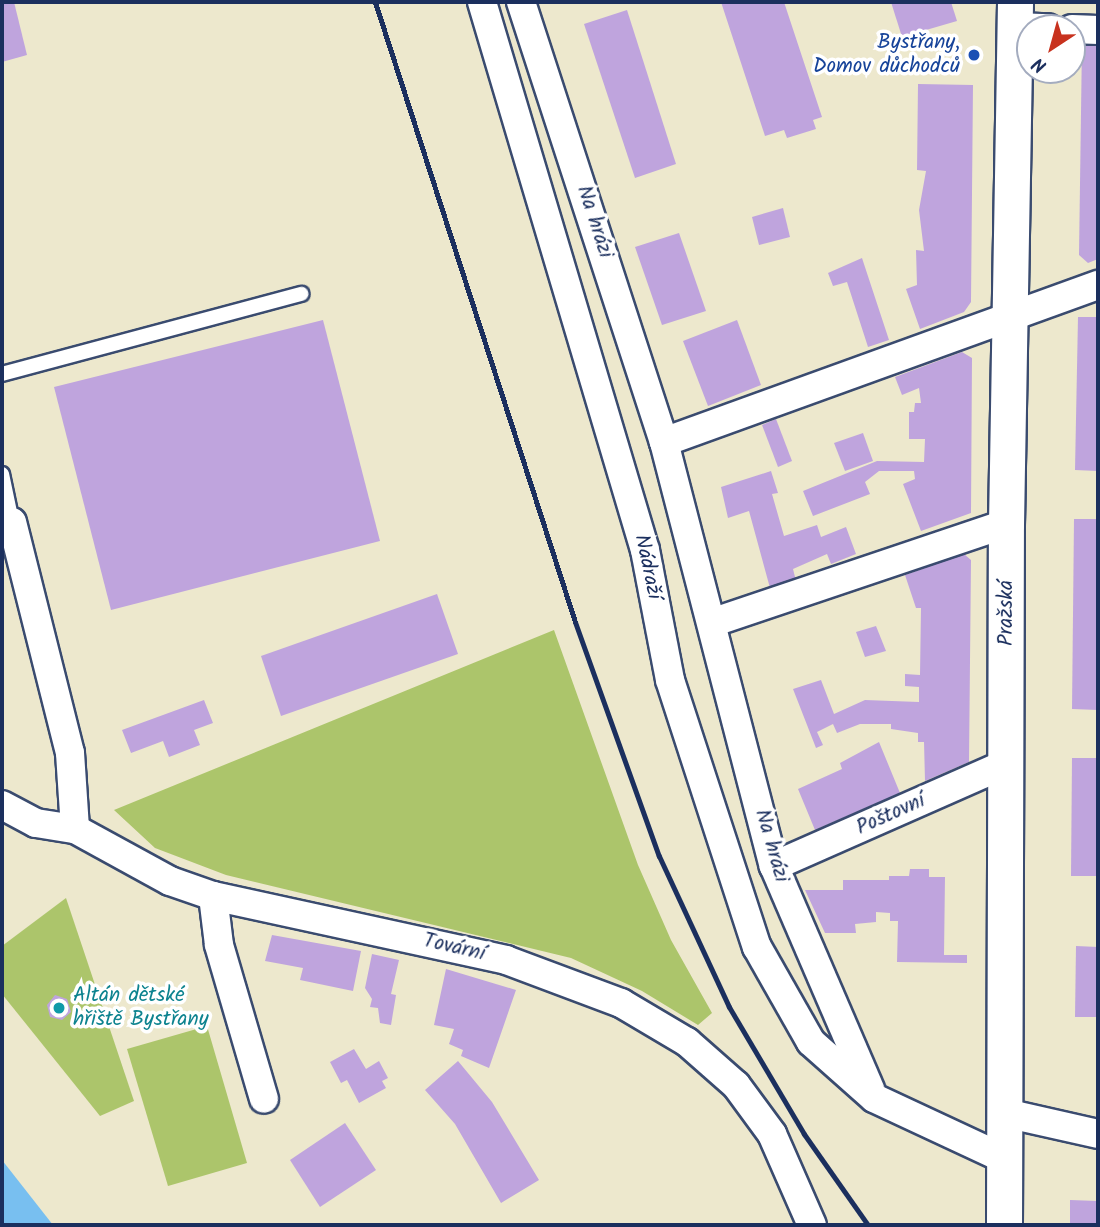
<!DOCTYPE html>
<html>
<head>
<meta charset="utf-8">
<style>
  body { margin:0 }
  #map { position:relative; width:1100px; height:1227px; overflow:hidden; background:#ede8cd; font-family:Kalam,sans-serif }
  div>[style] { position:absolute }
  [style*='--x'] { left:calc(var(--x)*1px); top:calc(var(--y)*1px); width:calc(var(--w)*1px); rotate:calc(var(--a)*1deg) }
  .green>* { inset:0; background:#acc56b }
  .water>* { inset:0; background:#78bff0 }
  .building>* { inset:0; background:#bfa4dd }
  .roads { filter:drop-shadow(2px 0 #3a4b6f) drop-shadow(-2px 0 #3a4b6f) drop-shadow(0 2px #3a4b6f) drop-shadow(0 -2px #3a4b6f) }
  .service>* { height:14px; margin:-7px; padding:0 7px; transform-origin:7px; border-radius:7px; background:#fff }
  .minor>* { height:28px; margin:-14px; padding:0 14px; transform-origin:14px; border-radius:14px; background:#fff }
  .tertiary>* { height:35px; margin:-17.5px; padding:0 17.5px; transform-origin:17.5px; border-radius:17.5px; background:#fff }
  .rail>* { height:5px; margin:-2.5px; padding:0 2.5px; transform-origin:2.5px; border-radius:2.5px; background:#1b2f5e }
  .dots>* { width:19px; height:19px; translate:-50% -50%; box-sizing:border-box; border:4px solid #fff; border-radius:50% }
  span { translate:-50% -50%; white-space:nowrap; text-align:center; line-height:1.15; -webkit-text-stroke:7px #fff; paint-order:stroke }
  .transit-label { font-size:21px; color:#164399 }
  .right { translate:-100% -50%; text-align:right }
  .street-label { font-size:21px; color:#1b2f5e }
  .culture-label { font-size:21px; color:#0d838f }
  .left { translate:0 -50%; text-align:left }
  .frame { position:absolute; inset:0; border:4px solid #1b2f5e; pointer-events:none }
  .north { position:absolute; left:1016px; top:14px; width:70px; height:70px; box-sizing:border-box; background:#fff; border:2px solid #a4acbf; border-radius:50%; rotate:216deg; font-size:19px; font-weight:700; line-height:28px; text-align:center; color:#1b2f5e }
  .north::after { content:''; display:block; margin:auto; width:24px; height:32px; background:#c8321e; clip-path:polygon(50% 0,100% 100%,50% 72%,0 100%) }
</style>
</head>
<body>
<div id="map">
  <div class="green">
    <div style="clip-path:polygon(554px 630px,638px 865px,671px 940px,712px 1013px,698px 1025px,642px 991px,571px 958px,226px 875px,155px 848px,114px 810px)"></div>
    <div style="clip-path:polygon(66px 898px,134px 1101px,100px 1116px,2px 994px,2px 946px)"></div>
    <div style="clip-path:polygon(207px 1026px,247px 1163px,168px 1186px,127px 1049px)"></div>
  </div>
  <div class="water">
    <div style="clip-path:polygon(2px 1160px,53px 1225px,2px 1225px)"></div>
  </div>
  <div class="building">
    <div style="clip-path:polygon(2px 2px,14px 2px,27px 55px,2px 62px)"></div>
    <div style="clip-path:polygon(721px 2px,784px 2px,822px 117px,813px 120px,816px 129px,787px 138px,784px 130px,765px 136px)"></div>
    <div style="clip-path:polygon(891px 2px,951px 2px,957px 21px,902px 37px)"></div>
    <div style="clip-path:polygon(627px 10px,676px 164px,635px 178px,584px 24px)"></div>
    <div style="clip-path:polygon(1082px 42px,1098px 42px,1098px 259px,1088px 263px,1079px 255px)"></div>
    <div style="clip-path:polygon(918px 84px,973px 85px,971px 302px,964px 312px,920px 329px,906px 289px,917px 285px,916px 250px,924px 251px,919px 210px,926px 171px,917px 170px)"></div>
    <div style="clip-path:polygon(783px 208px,790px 237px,759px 245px,752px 217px)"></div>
    <div style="clip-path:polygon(679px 233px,706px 311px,662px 325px,635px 247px)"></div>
    <div style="clip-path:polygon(862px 258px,889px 340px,868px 347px,847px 282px,833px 286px,828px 273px)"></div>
    <div style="clip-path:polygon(1078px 317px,1098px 317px,1098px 471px,1075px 470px)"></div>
    <div style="clip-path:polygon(323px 320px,380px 541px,111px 610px,54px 387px)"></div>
    <div style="clip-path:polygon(737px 320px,761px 385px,708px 406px,683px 341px)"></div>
    <div style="clip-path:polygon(962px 352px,972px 358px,971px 513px,921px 531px,903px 484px,915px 479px,914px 471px,879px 471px,865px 482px,870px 494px,813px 516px,803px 491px,877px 461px,924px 462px,925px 439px,909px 439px,909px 412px,914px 412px,915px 403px,921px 403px,919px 388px,902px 395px,895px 377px)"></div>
    <div style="clip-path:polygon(776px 419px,792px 461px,778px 467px,762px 425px)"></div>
    <div style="clip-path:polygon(863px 433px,873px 461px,845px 471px,834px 443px)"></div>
    <div style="clip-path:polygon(771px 471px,778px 493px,772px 494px,784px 536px,817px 525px,821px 537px,846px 527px,856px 554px,831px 564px,827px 554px,793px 569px,796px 581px,770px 588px,749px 511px,728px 518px,721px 487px)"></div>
    <div style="clip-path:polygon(1074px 519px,1098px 519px,1098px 710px,1072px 709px)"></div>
    <div style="clip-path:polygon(964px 554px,971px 560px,969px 762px,925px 781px,924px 742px,918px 742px,918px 733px,891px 729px,891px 724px,860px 724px,837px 733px,833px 724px,817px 732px,823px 745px,816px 748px,793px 689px,821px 680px,834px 714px,865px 700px,919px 702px,919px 687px,905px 686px,905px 674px,920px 675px,921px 608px,916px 608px,905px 575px)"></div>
    <div style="clip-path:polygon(437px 594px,458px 654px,281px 716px,261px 656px)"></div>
    <div style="clip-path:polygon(876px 626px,886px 651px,865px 657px,856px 632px)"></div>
    <div style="clip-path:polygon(204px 700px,213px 723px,194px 730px,200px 745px,169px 757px,163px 741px,131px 753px,122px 730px)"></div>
    <div style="clip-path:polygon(879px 742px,900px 793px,815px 830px,798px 789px,842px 769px,840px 763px)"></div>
    <div style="clip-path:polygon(1072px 758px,1098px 758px,1098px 876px,1071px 876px)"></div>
    <div style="clip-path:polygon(910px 869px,929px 869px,929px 877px,945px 877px,944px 955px,967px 955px,967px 963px,897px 962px,898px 921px,890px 921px,890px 913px,876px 912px,876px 922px,855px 924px,856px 933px,825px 933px,805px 890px,843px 890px,843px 880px,889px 880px,889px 876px,909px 876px)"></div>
    <div style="clip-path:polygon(272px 935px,361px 951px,353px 991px,300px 980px,303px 968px,265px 961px)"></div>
    <div style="clip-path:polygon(1076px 946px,1098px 947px,1098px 1017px,1075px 1017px)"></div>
    <div style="clip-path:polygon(372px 954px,399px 960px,391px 994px,396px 995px,391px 1025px,380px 1023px,378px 1008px,370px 1007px,372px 999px,365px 988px)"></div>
    <div style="clip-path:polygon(446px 969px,516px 990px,489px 1068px,461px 1056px,463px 1050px,449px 1044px,454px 1029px,434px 1025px)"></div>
    <div style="clip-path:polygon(55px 995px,67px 999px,71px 1012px,62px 1020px,50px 1017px,47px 1005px)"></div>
    <div style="clip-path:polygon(354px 1049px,366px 1069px,379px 1061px,388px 1078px,382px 1081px,386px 1088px,359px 1103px,347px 1080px,341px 1083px,330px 1062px)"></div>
    <div style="clip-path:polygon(458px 1061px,492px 1102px,539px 1180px,501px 1203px,455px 1124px,425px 1090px)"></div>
    <div style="clip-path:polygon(345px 1123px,376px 1170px,320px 1207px,290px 1160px)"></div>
    <div style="clip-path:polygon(1070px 1200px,1098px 1201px,1098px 1225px,1070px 1225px)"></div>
  </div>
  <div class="roads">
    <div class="service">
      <div style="--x:2;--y:374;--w:310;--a:-15"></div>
      <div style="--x:2;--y:474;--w:49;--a:78.2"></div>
    </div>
    <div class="minor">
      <div style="--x:482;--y:2;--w:572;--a:73.44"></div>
      <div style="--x:645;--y:550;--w:132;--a:79.1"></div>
      <div style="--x:670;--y:680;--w:281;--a:72"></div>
      <div style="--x:757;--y:947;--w:109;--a:60.4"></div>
      <div style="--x:811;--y:1042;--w:84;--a:41.6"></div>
      <div style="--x:874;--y:1098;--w:145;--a:25"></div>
      <div style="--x:521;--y:2;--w:463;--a:72"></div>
      <div style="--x:664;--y:442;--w:438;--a:75.5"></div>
      <div style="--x:774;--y:866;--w:243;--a:66.7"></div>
      <div style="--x:1015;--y:27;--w:33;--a:2"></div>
      <div style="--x:1072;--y:29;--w:26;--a:2"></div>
      <div style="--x:664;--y:442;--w:462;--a:-19.9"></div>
      <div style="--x:2;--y:525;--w:10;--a:-17"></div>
      <div style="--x:12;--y:522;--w:238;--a:75.9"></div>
      <div style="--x:70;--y:753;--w:76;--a:86.2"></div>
      <div style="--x:714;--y:622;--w:308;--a:-18.6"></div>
      <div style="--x:2;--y:805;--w:38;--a:28"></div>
      <div style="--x:36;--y:823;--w:39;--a:9"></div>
      <div style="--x:75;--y:829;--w:108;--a:28.7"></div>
      <div style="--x:170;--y:881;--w:46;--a:19.2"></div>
      <div style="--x:213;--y:896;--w:300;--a:12.3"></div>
      <div style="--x:506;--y:960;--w:123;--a:20.5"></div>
      <div style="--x:621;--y:1003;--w:77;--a:30.6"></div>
      <div style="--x:687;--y:1042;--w:65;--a:41.3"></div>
      <div style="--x:736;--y:1085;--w:61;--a:53.7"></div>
      <div style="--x:772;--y:1134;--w:99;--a:66.3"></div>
      <div style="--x:774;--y:866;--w:255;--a:-23.8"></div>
      <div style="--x:213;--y:896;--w:49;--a:83"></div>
      <div style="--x:219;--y:945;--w:160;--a:73.7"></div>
      <div style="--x:1005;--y:1113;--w:95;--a:12.7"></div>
    </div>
    <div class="tertiary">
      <div style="--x:1004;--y:1225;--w:701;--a:-89.84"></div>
      <div style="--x:1006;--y:524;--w:522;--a:-89.01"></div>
    </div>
  </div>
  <div class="rail">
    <div style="--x:375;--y:2;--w:651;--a:72.12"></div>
    <div style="--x:575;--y:622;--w:249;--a:70.3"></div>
    <div style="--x:659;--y:856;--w:166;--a:65.1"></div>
    <div style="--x:729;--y:1007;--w:147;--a:59.4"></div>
    <div style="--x:804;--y:1134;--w:111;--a:54.9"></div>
  </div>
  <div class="dots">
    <div style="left:974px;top:55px;background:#1a4fb4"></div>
    <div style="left:59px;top:1008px;background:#0f9aa8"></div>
  </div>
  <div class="transit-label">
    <span class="right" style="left:960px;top:55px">Bystřany,<br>Domov důchodců</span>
  </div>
  <div class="street-label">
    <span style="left:594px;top:222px;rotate:72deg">Na hrázi</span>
    <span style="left:647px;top:567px;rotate:78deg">Nádraží</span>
    <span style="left:1007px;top:613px;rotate:-90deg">Pražská</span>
    <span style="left:891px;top:815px;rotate:-24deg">Poštovní</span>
    <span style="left:771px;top:846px;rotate:74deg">Na hrázi</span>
    <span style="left:454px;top:948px;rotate:13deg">Tovární</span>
  </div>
  <div class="culture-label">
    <span class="left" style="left:73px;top:1008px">Altán dětské<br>hřiště Bystřany</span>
  </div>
  <div class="frame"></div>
  <div class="north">N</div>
</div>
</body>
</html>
